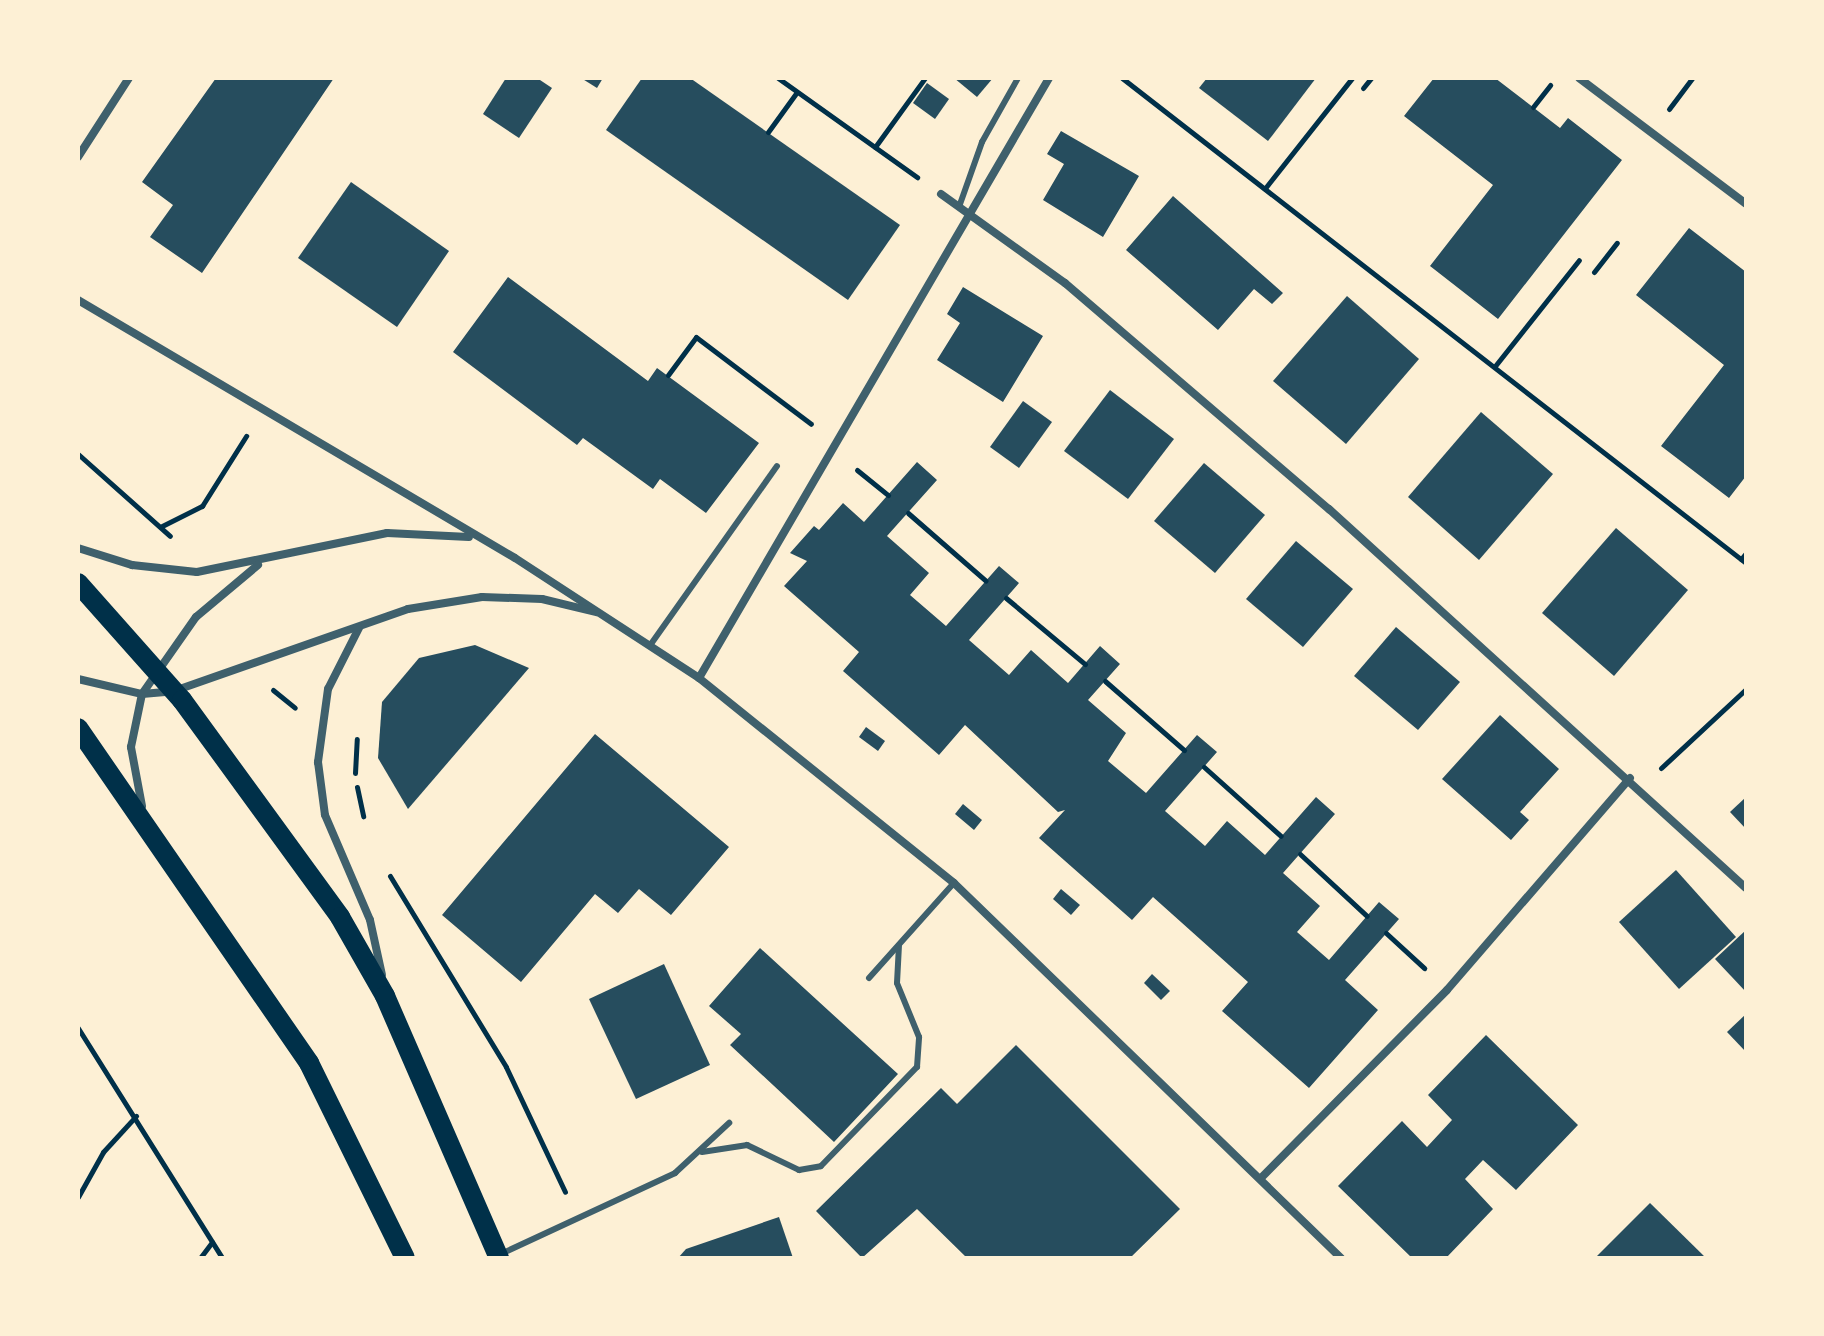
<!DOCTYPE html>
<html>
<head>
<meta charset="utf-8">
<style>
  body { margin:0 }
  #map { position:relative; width:1824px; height:1336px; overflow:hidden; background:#fdf0d5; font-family:"Fira Sans Condensed",sans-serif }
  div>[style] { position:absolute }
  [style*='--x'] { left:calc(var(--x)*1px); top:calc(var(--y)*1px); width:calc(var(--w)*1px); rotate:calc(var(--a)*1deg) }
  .building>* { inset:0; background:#264d5e }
  .path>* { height:5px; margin:-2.5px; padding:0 2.5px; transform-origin:2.5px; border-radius:2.5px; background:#003049 }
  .service>* { height:6px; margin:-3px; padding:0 3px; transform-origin:3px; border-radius:3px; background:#3f606c }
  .minor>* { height:8px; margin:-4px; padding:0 4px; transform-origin:4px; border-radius:4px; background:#3f606c }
  .primary>* { height:20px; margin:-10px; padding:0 10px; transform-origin:10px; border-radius:10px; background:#003049 }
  span { translate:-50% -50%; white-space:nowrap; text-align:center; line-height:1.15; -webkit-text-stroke:6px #fdf0d5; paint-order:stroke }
  .frame { position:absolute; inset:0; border:80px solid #fdf0d5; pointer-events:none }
</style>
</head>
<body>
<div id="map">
  <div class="building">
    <div style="clip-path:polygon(216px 78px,334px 78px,202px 273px,150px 237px,173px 205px,142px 182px)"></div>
    <div style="clip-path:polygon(506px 78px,537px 78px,552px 88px,519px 138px,483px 114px)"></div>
    <div style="clip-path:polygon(581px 78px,603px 78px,597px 88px)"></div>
    <div style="clip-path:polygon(642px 78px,690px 78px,900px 225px,848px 300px,606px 130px)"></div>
    <div style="clip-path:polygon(954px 78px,993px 78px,977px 97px)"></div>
    <div style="clip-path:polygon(1207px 78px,1316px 78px,1268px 141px,1199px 88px)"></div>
    <div style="clip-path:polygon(1434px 78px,1495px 78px,1560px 128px,1568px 118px,1622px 160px,1498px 319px,1430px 266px,1493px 185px,1404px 116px)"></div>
    <div style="clip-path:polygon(927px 83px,949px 99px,935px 119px,913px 103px)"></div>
    <div style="clip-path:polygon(1061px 131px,1139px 176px,1103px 237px,1043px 200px,1064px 164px,1047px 154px)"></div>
    <div style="clip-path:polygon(351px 182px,449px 251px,397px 327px,298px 258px)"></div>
    <div style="clip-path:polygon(1173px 196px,1283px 293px,1272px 304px,1254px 289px,1218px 330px,1126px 250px)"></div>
    <div style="clip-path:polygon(1689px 228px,1746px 272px,1746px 476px,1729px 498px,1661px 446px,1724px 365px,1636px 295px)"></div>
    <div style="clip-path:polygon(508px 277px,648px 381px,657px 368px,759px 443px,706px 513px,660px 479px,653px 489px,583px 438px,577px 445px,453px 352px)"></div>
    <div style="clip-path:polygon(963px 287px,1043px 336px,1003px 402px,937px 360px,960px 323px,947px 314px)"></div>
    <div style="clip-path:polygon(1347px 296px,1419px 359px,1346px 444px,1273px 381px)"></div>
    <div style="clip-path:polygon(1110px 390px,1174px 439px,1128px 499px,1064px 451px)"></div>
    <div style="clip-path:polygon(1023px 401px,1052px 422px,1019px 468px,990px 447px)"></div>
    <div style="clip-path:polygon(1481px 412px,1553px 474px,1479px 560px,1408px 497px)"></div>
    <div style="clip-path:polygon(917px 462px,937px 480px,887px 536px,929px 573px,910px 595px,946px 626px,999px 566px,1019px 583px,969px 640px,1009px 675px,1031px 650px,1068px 683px,1100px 646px,1120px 664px,1088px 700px,1126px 733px,1108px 761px,1146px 793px,1197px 735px,1217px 752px,1165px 811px,1205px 846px,1227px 821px,1265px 855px,1316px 797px,1335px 814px,1283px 873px,1320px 906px,1297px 932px,1329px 960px,1379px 902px,1399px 919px,1345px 980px,1378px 1010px,1309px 1088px,1222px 1011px,1248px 982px,1153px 897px,1132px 920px,1039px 838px,1065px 810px,1058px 812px,965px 725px,939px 755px,843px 671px,859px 652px,784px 586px,807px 561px,790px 553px,814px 526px,819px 530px,843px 503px,864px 522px)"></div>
    <div style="clip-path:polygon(1204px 463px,1265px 515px,1215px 573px,1154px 521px)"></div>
    <div style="clip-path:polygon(1616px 528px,1688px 590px,1614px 676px,1542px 613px)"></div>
    <div style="clip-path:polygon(1296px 541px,1353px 589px,1303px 647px,1246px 599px)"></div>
    <div style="clip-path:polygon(1396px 627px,1460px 682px,1418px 730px,1354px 676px)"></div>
    <div style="clip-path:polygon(475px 645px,529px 668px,408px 809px,378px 758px,382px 702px,419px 658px)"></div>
    <div style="clip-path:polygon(1500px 715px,1559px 769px,1520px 812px,1529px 820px,1511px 840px,1442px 779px)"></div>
    <div style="clip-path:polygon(866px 727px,885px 741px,878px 751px,859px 737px)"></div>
    <div style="clip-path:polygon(595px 734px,729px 847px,671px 915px,639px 889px,618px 913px,595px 894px,521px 982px,442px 915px)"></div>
    <div style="clip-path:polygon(1746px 797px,1746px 829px,1730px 812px)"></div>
    <div style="clip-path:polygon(963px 804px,982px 820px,974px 830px,955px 814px)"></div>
    <div style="clip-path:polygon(1676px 870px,1736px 937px,1679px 989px,1619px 922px)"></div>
    <div style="clip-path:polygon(1061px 889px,1080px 905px,1071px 915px,1053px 899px)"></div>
    <div style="clip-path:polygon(1746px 930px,1746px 992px,1715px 959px)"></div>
    <div style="clip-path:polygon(760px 948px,898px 1074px,834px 1142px,730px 1045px,741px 1034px,709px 1006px)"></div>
    <div style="clip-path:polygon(664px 964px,710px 1065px,636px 1099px,589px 999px)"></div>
    <div style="clip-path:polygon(1152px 974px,1170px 991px,1161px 1000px,1144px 983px)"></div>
    <div style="clip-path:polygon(1746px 1014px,1746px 1052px,1727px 1032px)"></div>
    <div style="clip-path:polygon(1486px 1035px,1578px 1125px,1516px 1190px,1483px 1160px,1465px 1179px,1493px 1209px,1446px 1258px,1412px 1258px,1338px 1186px,1402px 1121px,1427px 1147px,1452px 1120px,1428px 1095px)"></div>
    <div style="clip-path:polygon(1016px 1045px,1180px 1209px,1130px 1258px,967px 1258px,917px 1209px,862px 1258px,816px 1211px,941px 1088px,957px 1104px)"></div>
    <div style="clip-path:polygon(1650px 1203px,1706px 1258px,1595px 1258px)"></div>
    <div style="clip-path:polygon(779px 1217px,793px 1258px,678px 1258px,686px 1249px)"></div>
  </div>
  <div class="path">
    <div style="--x:778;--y:78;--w:171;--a:35.5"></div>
    <div style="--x:1122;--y:78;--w:790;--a:37.86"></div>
    <div style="--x:1363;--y:88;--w:13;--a:-51"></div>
    <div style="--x:1533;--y:107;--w:28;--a:-52"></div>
    <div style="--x:1669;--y:109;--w:39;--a:-53"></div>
    <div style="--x:768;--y:132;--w:49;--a:-54.1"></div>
    <div style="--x:875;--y:147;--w:85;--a:-54.1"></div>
    <div style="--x:1266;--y:187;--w:139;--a:-51.7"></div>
    <div style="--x:1594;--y:272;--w:37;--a:-52"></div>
    <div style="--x:1495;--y:366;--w:135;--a:-51.6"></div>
    <div style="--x:668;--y:375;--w:47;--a:-53.6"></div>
    <div style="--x:696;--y:337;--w:144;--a:37.1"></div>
    <div style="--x:78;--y:454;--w:123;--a:41.7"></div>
    <div style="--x:857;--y:470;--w:40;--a:39"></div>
    <div style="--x:908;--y:513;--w:103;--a:41.1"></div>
    <div style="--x:162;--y:526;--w:45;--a:-26.6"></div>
    <div style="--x:202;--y:506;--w:83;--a:-57.8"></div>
    <div style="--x:1741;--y:559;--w:8;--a:-50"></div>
    <div style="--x:1006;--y:598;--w:103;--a:39.9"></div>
    <div style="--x:1105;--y:681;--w:105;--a:41.1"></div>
    <div style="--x:273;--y:690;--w:28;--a:39"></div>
    <div style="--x:1204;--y:767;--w:103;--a:41.9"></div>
    <div style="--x:1661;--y:768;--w:116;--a:-42.9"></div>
    <div style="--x:355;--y:773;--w:34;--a:-87"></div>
    <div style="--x:357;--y:787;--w:30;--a:78"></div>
    <div style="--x:1300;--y:854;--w:91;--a:42.8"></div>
    <div style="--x:390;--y:876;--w:223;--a:58.7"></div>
    <div style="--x:506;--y:1067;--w:138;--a:64.7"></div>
    <div style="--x:1386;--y:933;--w:52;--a:42.6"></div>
    <div style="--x:78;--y:1028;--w:271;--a:57.9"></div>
    <div style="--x:78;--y:1197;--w:51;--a:-60.9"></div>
    <div style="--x:103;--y:1152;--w:49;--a:-47.5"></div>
    <div style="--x:200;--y:1258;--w:20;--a:-53"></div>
  </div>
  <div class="service">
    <div style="--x:959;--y:207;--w:69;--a:-70.5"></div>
    <div style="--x:982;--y:142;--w:73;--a:-60.6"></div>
    <div style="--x:651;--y:644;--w:218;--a:-54.7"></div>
    <div style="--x:869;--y:978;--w:127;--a:-48.2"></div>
    <div style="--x:702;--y:1152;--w:46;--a:-8.8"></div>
    <div style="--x:747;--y:1145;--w:58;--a:25.7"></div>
    <div style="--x:799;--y:1170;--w:22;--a:-10"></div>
    <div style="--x:821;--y:1166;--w:138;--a:-45.9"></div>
    <div style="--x:917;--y:1067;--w:30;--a:-86"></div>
    <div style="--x:919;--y:1037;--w:58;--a:-112.2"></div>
    <div style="--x:897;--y:983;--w:37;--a:-87"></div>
    <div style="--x:503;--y:1253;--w:190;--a:-24.9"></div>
    <div style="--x:675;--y:1173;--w:74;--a:-42.8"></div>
  </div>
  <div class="minor">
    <div style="--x:1579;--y:78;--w:209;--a:37"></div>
    <div style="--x:78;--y:157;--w:94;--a:-57.2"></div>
    <div style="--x:941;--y:194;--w:153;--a:35.7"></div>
    <div style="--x:1065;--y:283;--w:348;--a:40.6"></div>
    <div style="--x:1329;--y:509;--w:563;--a:42.27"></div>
    <div style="--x:78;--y:300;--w:507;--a:30.56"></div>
    <div style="--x:515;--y:558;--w:220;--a:33.1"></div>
    <div style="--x:699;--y:678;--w:327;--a:38.8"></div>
    <div style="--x:954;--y:883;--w:539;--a:44.1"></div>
    <div style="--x:78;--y:548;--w:57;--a:17.5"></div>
    <div style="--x:132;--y:565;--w:65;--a:6.1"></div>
    <div style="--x:197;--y:572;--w:194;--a:-11.6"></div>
    <div style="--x:387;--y:533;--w:82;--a:2.8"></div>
    <div style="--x:359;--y:628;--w:68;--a:116.9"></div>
    <div style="--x:328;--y:689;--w:74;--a:97.8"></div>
    <div style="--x:318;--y:762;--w:53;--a:82.5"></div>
    <div style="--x:325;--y:815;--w:114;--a:66.8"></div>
    <div style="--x:370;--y:920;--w:56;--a:77.7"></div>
    <div style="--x:699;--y:678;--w:695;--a:-59.74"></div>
    <div style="--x:78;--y:679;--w:66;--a:13.2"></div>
    <div style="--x:142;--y:694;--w:32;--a:-5"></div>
    <div style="--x:174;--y:691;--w:248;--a:-19.3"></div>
    <div style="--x:408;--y:609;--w:75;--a:-9.2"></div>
    <div style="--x:482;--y:597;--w:60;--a:1.9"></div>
    <div style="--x:542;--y:599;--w:56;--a:13.5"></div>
    <div style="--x:142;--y:806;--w:60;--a:-100.6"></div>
    <div style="--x:131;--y:747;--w:54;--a:-78.3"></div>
    <div style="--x:142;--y:694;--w:94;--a:-55"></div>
    <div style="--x:196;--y:617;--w:81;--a:-40"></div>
    <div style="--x:1261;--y:1178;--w:264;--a:-45.3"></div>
    <div style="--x:1447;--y:990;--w:280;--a:-49.2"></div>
  </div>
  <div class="primary">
    <div style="--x:78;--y:583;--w:157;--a:48.4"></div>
    <div style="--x:182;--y:700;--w:268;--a:53.9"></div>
    <div style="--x:340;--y:917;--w:91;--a:60.3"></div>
    <div style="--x:385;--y:996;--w:286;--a:66.5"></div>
    <div style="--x:78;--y:728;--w:407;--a:55.4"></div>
    <div style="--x:309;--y:1063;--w:217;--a:63.8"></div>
  </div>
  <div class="frame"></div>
</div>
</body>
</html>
